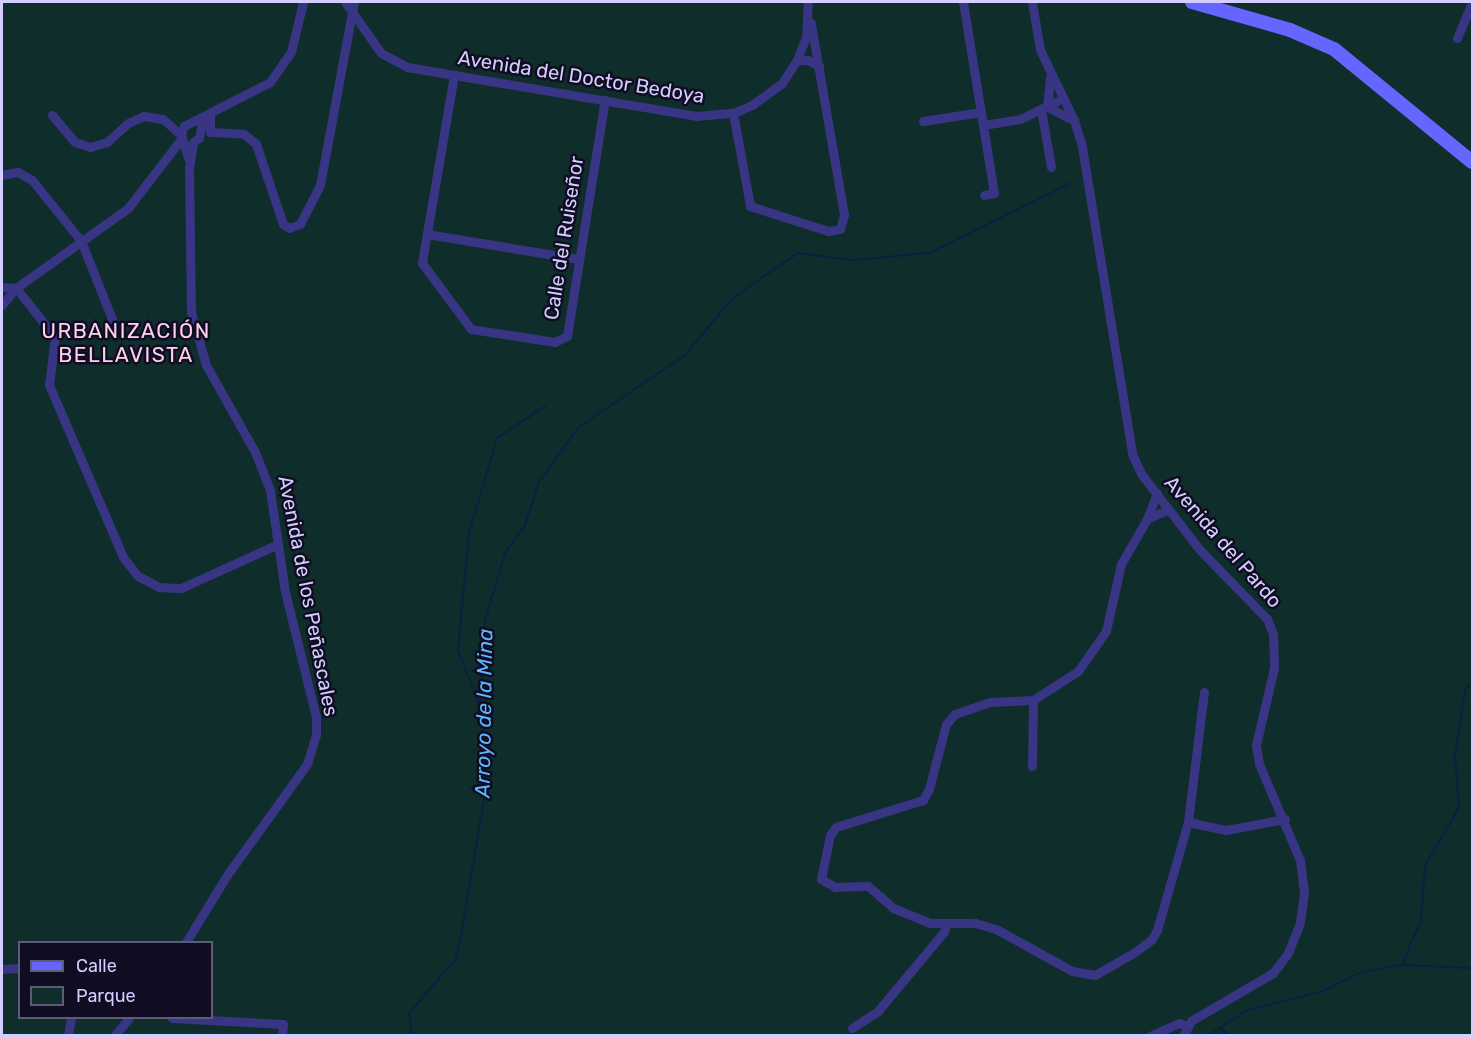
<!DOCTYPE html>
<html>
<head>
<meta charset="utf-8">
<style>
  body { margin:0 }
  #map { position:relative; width:1474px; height:1037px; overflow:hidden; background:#100c22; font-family:Rubik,sans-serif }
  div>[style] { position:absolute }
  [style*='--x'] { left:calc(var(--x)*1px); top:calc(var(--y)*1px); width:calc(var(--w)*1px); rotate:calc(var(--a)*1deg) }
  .green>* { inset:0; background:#0f2d2b }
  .stream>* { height:2px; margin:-1px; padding:0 1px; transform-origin:1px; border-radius:1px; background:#092045 }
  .street>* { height:9px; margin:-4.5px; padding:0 4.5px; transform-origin:4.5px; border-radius:4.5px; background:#373584 }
  .secondary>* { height:14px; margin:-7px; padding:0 7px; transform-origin:7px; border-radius:7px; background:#6765ff }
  span { translate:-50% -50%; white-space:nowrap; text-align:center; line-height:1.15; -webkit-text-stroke:5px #100c22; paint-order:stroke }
  .street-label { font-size:20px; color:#d3ceff }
  .neighbourhood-label { font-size:21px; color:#ffd0ee; letter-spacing:1.5px }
  .water-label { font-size:21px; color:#5cb6ff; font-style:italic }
  .frame { position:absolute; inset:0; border:3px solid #d3ceff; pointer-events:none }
  .legend { position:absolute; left:18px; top:941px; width:195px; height:78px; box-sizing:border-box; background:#100c22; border:2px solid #5e5a7a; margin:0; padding:8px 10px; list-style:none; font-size:18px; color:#d3ceff }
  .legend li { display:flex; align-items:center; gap:12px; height:30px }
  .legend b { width:30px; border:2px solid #5e5a7a }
</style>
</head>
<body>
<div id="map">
  <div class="green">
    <div style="clip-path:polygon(evenodd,2px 2px,1472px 2px,1472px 1035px,2px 1036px,2px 2px,20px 942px,212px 942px,212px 1018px,20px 1018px,20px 942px)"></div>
  </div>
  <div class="stream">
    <div style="--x:479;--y:705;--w:59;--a:-110.9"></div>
    <div style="--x:458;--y:650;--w:118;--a:-84.6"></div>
    <div style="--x:469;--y:533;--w:99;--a:-73.6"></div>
    <div style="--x:497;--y:438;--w:58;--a:-33.7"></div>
    <div style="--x:1402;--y:965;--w:49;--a:-67.1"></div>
    <div style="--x:1421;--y:920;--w:54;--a:-85.8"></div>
    <div style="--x:1425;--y:866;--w:68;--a:-60"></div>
    <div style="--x:1459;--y:807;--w:51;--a:-94.5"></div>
    <div style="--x:1455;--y:756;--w:67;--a:-81.4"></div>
    <div style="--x:1465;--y:690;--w:9;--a:-41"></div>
    <div style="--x:1220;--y:1028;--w:13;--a:39"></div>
    <div style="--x:412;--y:1036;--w:23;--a:-97"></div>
    <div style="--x:409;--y:1013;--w:72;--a:-49"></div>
    <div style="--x:456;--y:959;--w:29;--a:-78"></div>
    <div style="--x:462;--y:931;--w:146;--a:-80.5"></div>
    <div style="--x:486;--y:787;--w:80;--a:-94.3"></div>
    <div style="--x:480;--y:707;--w:87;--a:-86.7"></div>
    <div style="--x:485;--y:620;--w:70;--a:-73.4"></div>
    <div style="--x:505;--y:553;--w:34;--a:-54"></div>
    <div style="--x:525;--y:525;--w:45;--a:-72"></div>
    <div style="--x:539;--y:482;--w:68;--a:-54"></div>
    <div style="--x:579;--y:427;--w:128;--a:-34.2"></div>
    <div style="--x:685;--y:355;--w:76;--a:-49.8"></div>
    <div style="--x:734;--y:297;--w:78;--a:-34.5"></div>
    <div style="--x:798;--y:253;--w:55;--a:7.3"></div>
    <div style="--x:853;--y:260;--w:76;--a:-5.3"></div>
    <div style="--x:929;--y:253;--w:158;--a:-26.2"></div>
    <div style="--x:1207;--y:1036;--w:49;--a:-32.4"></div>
    <div style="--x:1248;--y:1010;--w:77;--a:-14.2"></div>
    <div style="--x:1323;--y:991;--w:43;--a:-26"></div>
    <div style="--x:1362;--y:972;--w:41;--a:-9.9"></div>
    <div style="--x:1402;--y:965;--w:70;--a:2.5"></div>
  </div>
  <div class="street">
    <div style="--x:345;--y:2;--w:62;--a:54.8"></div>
    <div style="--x:381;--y:53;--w:30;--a:28"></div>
    <div style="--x:407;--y:67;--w:293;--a:9.6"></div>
    <div style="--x:696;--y:116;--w:37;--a:-5"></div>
    <div style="--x:733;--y:113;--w:21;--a:-23"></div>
    <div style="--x:752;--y:105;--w:37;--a:-36"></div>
    <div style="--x:782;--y:83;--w:27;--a:-57"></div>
    <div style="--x:797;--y:60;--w:25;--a:-69"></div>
    <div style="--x:806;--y:37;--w:35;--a:-87"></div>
    <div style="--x:963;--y:2;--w:193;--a:80.8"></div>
    <div style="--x:994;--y:193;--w:10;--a:169"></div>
    <div style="--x:1032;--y:2;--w:49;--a:80.5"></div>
    <div style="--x:1040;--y:50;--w:78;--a:64.1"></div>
    <div style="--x:1074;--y:120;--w:28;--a:73"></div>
    <div style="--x:1082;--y:147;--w:311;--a:80.7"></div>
    <div style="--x:1132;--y:454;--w:23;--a:65"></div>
    <div style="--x:1142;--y:475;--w:95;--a:52.3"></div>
    <div style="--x:1200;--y:550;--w:96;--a:45.8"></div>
    <div style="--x:1267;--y:619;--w:16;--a:68"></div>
    <div style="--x:1273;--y:634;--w:34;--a:88"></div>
    <div style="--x:1274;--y:668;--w:79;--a:103.2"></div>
    <div style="--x:1256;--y:745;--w:19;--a:81"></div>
    <div style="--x:1259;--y:764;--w:104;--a:66.9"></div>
    <div style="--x:1300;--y:860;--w:33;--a:83"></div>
    <div style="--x:1304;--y:893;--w:30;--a:98"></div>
    <div style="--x:1300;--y:923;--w:32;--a:112"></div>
    <div style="--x:1288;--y:953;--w:25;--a:127"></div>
    <div style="--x:1273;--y:973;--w:95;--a:149.7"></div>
    <div style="--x:1191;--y:1021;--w:17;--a:118"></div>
    <div style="--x:1457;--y:38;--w:39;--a:-67"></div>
    <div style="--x:797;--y:60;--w:11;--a:0"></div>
    <div style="--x:808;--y:60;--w:13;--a:29"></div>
    <div style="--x:454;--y:75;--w:191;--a:99.7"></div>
    <div style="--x:422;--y:263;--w:82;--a:53.4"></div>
    <div style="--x:471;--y:329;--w:85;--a:8.8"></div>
    <div style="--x:555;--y:342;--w:13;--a:-27"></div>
    <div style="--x:567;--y:336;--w:239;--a:-80.9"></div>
    <div style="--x:1047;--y:107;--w:30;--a:-84"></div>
    <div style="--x:1047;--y:107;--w:30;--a:26"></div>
    <div style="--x:1041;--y:110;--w:58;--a:80"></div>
    <div style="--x:210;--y:113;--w:19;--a:90"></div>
    <div style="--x:210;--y:132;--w:34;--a:3"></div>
    <div style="--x:244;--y:134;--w:16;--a:40"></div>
    <div style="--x:256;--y:144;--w:84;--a:71.4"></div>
    <div style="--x:283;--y:224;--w:7;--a:34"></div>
    <div style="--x:289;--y:228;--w:12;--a:-20"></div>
    <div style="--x:300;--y:224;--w:44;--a:-62.9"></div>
    <div style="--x:320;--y:185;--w:186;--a:-79.5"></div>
    <div style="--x:733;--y:113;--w:95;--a:79.6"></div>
    <div style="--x:750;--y:206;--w:82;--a:17.8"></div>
    <div style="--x:828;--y:231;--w:12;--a:-9"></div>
    <div style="--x:840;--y:229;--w:15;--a:-74"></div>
    <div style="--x:844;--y:215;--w:195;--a:-99.8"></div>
    <div style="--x:52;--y:115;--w:35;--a:50"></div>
    <div style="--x:75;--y:142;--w:16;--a:18"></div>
    <div style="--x:90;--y:147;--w:18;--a:-16"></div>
    <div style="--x:107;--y:142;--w:28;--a:-42"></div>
    <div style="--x:128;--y:123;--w:17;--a:-24"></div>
    <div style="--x:144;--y:116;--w:19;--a:9"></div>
    <div style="--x:163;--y:119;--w:25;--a:42"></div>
    <div style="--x:923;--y:121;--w:59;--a:-8.8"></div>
    <div style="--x:983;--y:125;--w:37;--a:-9"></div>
    <div style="--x:1020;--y:119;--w:48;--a:-26"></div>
    <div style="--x:193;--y:142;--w:7;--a:-34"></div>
    <div style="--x:199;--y:138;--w:20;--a:-79"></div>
    <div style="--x:188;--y:158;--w:25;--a:-106"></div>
    <div style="--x:181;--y:134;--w:9;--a:-69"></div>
    <div style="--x:184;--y:126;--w:97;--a:-27.1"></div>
    <div style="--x:270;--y:82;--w:37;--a:-55"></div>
    <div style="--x:291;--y:52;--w:51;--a:-76.5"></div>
    <div style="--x:2;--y:175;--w:16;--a:-11"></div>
    <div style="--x:18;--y:172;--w:16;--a:30"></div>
    <div style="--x:32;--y:180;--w:78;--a:51.2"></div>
    <div style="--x:81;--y:241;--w:84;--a:68.3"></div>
    <div style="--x:427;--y:234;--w:153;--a:9.4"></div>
    <div style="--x:2;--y:287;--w:14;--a:4"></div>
    <div style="--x:16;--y:288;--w:63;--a:51.5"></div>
    <div style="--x:55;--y:337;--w:48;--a:97.1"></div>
    <div style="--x:49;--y:385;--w:187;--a:66.7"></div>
    <div style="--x:123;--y:557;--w:24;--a:52"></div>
    <div style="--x:138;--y:576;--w:24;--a:28"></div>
    <div style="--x:159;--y:587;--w:22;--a:3"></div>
    <div style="--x:181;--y:588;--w:107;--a:-24.4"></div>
    <div style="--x:2;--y:305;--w:22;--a:-51"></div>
    <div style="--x:16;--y:288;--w:138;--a:-35.5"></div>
    <div style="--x:128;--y:208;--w:88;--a:-52.4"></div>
    <div style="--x:1157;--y:493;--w:28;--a:111"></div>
    <div style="--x:1147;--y:519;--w:52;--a:120"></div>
    <div style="--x:1121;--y:564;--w:69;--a:102.6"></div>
    <div style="--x:1106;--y:631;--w:49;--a:125"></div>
    <div style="--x:1078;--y:671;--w:54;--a:147.2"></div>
    <div style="--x:1033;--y:700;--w:43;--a:177.3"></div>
    <div style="--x:990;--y:702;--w:37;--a:161"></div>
    <div style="--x:955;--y:714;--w:13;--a:132"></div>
    <div style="--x:946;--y:724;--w:67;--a:104.7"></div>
    <div style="--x:929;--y:789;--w:13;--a:119"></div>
    <div style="--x:923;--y:800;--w:91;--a:162.8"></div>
    <div style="--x:836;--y:827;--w:10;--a:127"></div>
    <div style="--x:830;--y:835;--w:45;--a:101.6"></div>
    <div style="--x:821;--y:879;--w:16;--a:30"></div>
    <div style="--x:835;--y:887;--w:33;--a:-2"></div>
    <div style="--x:868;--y:886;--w:33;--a:41"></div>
    <div style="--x:893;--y:908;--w:40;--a:22"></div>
    <div style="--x:930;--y:923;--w:45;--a:0"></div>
    <div style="--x:975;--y:923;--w:22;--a:16"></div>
    <div style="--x:996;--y:929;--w:87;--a:28.9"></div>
    <div style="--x:1072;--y:971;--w:23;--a:10"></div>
    <div style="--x:1095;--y:975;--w:46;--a:-29.9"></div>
    <div style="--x:1135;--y:952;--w:21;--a:-37"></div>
    <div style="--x:1152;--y:939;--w:10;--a:-61"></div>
    <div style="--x:1157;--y:930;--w:112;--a:-74"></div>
    <div style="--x:1188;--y:822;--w:131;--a:-83"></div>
    <div style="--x:1147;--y:519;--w:24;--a:-24"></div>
    <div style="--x:1032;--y:766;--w:66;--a:-89.1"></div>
    <div style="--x:1188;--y:822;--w:39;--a:12"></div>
    <div style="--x:1226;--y:830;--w:60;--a:-10.6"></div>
    <div style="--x:186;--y:942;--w:79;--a:-58.5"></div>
    <div style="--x:227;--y:875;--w:137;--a:-54.2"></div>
    <div style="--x:307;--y:764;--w:31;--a:-73"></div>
    <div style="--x:316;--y:734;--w:17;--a:-90"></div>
    <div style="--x:316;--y:717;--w:129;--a:-103.9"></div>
    <div style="--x:285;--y:592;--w:103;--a:-98.4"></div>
    <div style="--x:270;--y:490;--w:41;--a:-111.5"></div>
    <div style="--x:255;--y:452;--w:100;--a:-119.4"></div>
    <div style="--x:206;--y:365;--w:55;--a:-105.8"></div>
    <div style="--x:191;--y:312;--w:144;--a:-90.8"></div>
    <div style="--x:189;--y:168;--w:26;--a:-81"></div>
    <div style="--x:2;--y:969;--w:18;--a:-3"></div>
    <div style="--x:172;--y:1018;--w:111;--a:3.1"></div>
    <div style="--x:283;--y:1024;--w:12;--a:95"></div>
    <div style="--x:852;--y:1028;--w:30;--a:-33"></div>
    <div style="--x:877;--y:1012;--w:104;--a:-50.1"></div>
    <div style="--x:944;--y:932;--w:8;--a:-76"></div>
    <div style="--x:68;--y:1036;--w:18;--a:-81"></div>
    <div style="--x:114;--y:1036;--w:23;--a:-50"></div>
    <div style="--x:1150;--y:1036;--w:32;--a:-24"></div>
    <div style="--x:1179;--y:1023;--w:9;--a:21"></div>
  </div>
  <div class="secondary">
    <div style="--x:1192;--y:2;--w:102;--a:15.9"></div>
    <div style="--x:1290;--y:30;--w:48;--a:23.4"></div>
    <div style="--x:1334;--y:49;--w:178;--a:39.3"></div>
  </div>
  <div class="street-label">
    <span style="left:581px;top:77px;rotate:9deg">Avenida del Doctor Bedoya</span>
    <span style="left:564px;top:238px;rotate:-81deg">Calle del Ruiseñor</span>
    <span style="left:1223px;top:542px;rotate:49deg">Avenida del Pardo</span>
    <span style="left:308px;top:596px;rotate:79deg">Avenida de los Peñascales</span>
  </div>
  <div class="neighbourhood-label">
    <span style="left:126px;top:343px">URBANIZACIÓN<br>BELLAVISTA</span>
  </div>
  <div class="water-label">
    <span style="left:484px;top:713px;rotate:-89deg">Arroyo de la Mina</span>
  </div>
  <div class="frame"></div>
  <ul class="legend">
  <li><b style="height:8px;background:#6765ff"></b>Calle</li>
  <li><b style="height:16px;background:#0f2d2b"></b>Parque</li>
  </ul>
</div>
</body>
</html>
